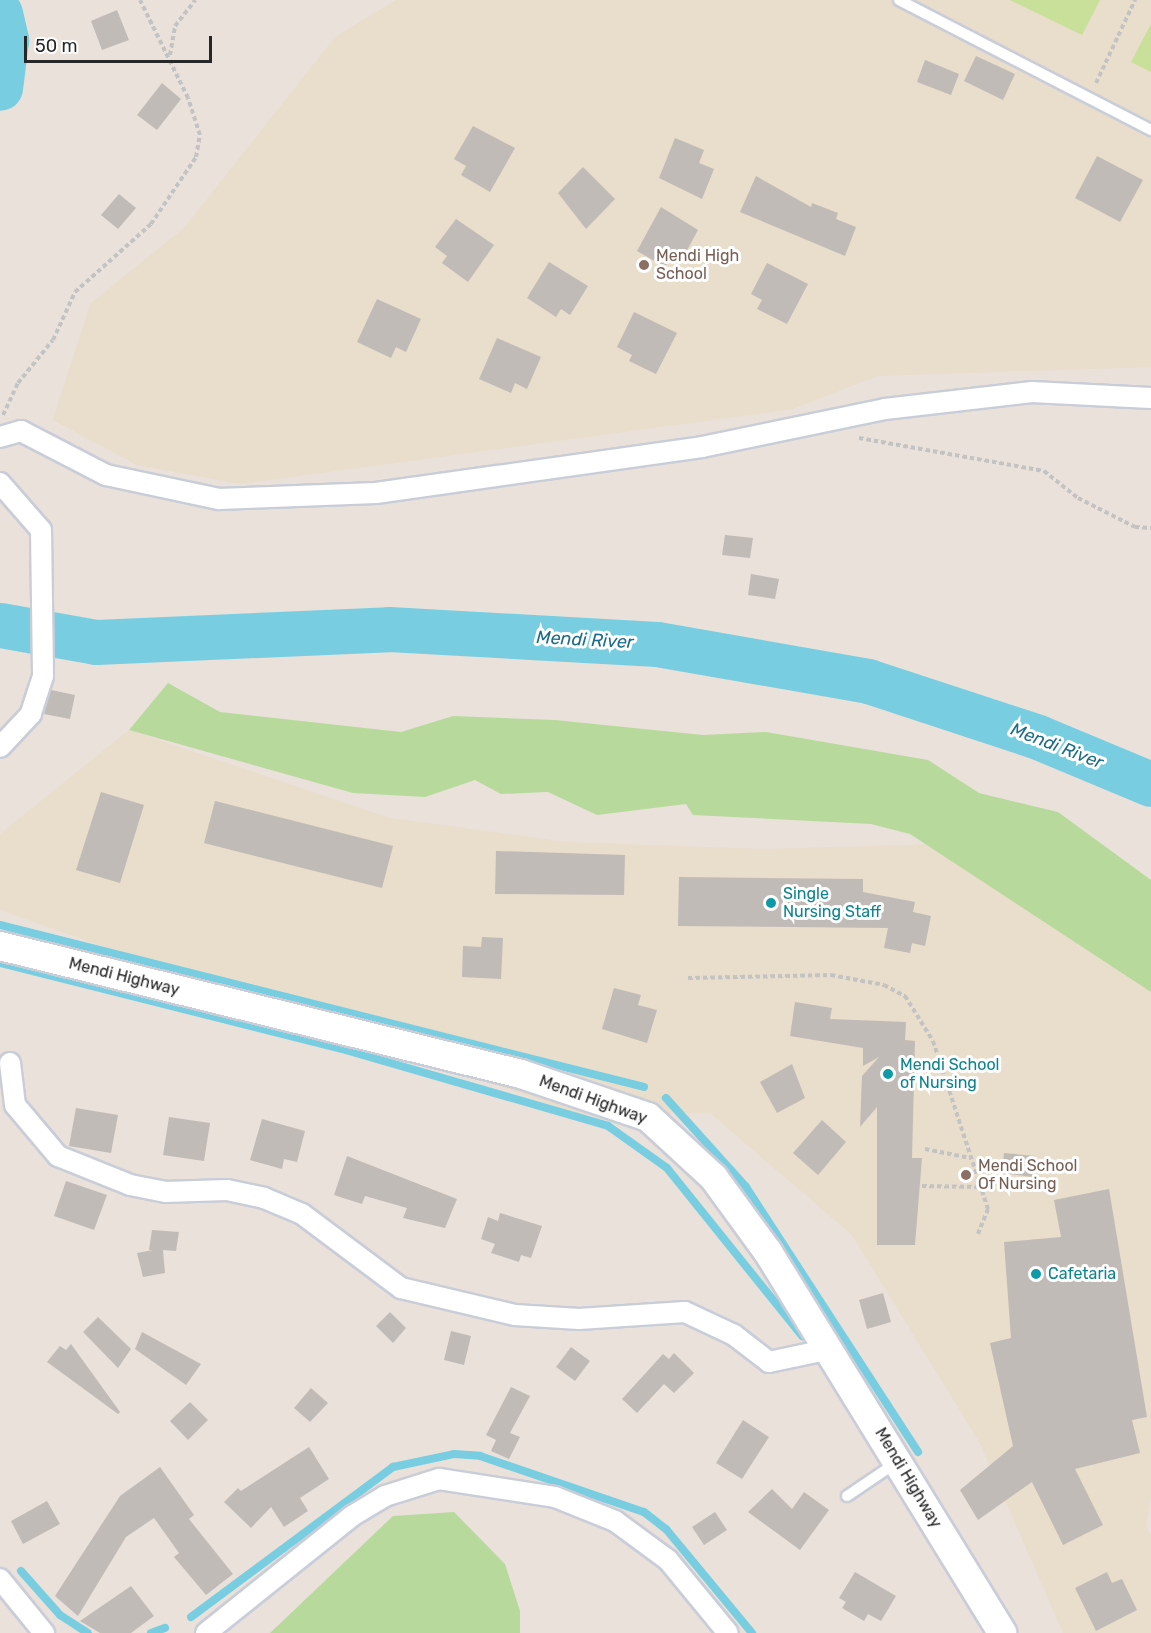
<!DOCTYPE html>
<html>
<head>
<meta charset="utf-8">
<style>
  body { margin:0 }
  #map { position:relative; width:1151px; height:1633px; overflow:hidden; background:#e9e1da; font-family:Rubik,sans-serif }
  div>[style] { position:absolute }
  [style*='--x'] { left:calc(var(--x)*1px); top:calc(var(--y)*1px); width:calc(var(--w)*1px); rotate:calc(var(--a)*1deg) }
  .education>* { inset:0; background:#e9ddcb }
  .green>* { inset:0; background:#b7da9c }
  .pitch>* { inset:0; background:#c8e099 }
  .stream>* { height:8px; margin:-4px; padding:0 4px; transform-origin:4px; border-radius:4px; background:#78cee0 }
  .river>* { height:45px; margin:-22.5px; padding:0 22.5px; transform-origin:22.5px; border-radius:22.5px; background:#78cee0 }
  .building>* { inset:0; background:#c1bbb7 }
  .path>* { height:4px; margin-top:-2px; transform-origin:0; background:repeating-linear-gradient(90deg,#c3c3c3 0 4.5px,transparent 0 7.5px) }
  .roads { filter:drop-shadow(2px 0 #c9cdd8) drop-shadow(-2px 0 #c9cdd8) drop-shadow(0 2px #c9cdd8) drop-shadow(0 -2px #c9cdd8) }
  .lane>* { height:10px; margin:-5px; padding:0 5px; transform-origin:5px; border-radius:5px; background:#fff }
  .street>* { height:20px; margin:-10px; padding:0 10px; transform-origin:10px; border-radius:10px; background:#fff }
  .secondary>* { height:28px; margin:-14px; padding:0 14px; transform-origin:14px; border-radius:14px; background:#fff }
  .dots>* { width:16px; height:16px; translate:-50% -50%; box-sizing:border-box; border:3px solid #fff; border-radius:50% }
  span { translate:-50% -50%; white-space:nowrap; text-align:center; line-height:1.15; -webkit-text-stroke:6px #fff; paint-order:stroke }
  .education-label { font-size:16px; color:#785e54 }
  .left { translate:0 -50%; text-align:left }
  .culture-label { font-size:16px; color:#0d838f }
  .street-label { font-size:16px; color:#272727 }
  .water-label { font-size:18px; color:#1b6c88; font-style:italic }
  .scale { position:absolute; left:24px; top:36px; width:188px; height:27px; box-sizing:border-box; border:3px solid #272727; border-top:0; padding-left:8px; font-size:18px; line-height:21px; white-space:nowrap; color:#272727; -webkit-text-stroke:4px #fff; paint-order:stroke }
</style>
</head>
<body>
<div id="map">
  <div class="education">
    <div style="clip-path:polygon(396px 0,1151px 0,1151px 367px,877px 376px,793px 409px,240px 484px,137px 465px,53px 420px,90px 304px,185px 227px,335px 37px)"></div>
    <div style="clip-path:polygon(129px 730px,390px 818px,566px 842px,763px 849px,940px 844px,1151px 992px,1151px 1497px,1146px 1526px,1151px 1537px,1151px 1633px,1063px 1633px,981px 1445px,852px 1235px,710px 1113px,580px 1115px,0 910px,0 834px)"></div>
  </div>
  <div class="green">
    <div style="clip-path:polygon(168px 683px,220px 712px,401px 732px,453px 716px,555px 720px,703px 735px,766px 732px,928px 760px,979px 793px,1058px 812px,1151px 880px,1151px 992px,910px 834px,871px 824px,693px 815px,686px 804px,597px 815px,548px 792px,501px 794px,475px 780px,425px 797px,353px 793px,129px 730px)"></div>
    <div style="clip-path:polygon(454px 1512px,505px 1564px,520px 1611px,520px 1633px,270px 1633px,393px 1516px)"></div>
  </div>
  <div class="pitch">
    <div style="clip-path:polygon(1010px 0,1100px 0,1082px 35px)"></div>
    <div style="clip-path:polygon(1151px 24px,1151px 72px,1131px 62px)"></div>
  </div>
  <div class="stream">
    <div style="--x:0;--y:925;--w:664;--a:14.12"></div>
    <div style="--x:0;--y:963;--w:353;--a:14.1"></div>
    <div style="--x:342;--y:1049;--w:277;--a:16.1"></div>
    <div style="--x:608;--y:1126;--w:72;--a:35.4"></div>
    <div style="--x:667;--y:1168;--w:216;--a:51.2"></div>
    <div style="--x:666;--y:1098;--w:120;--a:48"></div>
    <div style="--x:746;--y:1187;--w:316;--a:57"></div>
    <div style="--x:21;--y:1571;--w:59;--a:48.4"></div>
    <div style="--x:60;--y:1615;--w:33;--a:33"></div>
    <div style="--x:191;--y:1617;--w:252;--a:-36.6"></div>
    <div style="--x:393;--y:1467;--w:62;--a:-12"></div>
    <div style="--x:454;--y:1454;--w:26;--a:4"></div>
    <div style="--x:480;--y:1456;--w:173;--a:18.9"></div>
    <div style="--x:644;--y:1512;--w:28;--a:38"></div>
    <div style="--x:666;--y:1529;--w:135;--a:50.4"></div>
    <div style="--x:151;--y:1633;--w:15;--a:-20"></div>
  </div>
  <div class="river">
    <div style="--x:0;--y:13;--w:28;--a:77"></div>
    <div style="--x:6;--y:40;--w:48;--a:97.1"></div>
    <div style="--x:0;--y:625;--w:97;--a:10"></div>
    <div style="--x:96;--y:642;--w:293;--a:-2.5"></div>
    <div style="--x:389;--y:629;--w:268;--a:3.2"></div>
    <div style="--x:657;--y:644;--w:214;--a:9.9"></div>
    <div style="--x:868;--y:681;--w:179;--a:18.2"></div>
    <div style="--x:1038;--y:737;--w:122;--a:22.6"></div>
  </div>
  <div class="building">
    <div style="clip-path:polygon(117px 10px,129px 40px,102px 50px,91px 21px)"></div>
    <div style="clip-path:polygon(976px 56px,1015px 74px,1003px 100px,964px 81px)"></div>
    <div style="clip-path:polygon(925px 60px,959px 74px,951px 95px,917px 82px)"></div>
    <div style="clip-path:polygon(162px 83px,181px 99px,157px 130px,137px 115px)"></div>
    <div style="clip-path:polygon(473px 126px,515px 148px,490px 192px,461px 175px,466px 166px,454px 159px)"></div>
    <div style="clip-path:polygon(675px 138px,704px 150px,699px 163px,714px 169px,702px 199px,659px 178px)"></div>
    <div style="clip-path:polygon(1097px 156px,1143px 180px,1120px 222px,1075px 198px)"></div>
    <div style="clip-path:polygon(583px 167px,615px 199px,586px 229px,558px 193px)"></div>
    <div style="clip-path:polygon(756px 176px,811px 207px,812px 203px,838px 213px,836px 219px,856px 227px,845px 256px,740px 212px)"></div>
    <div style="clip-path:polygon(119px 194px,136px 208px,118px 229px,101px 215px)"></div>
    <div style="clip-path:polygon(661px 207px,698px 230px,680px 263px,671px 257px,665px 267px,637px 251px)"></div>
    <div style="clip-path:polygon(456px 219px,494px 245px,468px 282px,442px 263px,447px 256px,435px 247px)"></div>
    <div style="clip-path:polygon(549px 262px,588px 286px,570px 315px,561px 309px,556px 317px,527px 298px)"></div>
    <div style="clip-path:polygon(767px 263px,808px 284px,787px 324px,757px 309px,762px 300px,751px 294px)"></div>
    <div style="clip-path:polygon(377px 299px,421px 319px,406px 352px,396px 347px,391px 358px,357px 342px)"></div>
    <div style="clip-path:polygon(634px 312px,677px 333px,656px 374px,629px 361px,632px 355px,617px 347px)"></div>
    <div style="clip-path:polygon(497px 338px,541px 357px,527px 389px,515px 383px,511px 393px,479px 379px)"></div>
    <div style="clip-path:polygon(725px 535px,753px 538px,750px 558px,722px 555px)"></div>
    <div style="clip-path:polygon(751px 574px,779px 579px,775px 599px,748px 595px)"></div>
    <div style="clip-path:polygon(51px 690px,75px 695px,70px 719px,44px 714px)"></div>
    <div style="clip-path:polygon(101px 792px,144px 805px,120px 883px,76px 870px)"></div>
    <div style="clip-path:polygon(215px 801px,393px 846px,382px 888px,204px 843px)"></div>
    <div style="clip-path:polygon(496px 851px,625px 855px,624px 895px,495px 894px)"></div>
    <div style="clip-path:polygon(679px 877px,863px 879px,863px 892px,915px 902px,913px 912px,931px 916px,925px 946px,912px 943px,910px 953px,884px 948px,888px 928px,678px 926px)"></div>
    <div style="clip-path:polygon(482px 937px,503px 938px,501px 979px,462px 977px,463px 946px,481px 947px)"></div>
    <div style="clip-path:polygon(614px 988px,641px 995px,638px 1005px,657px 1010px,647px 1043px,602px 1029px)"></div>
    <div style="clip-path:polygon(795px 1002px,832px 1008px,830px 1019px,906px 1022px,905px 1040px,915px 1041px,912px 1158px,922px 1158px,915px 1245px,877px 1245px,877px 1107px,860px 1127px,862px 1076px,879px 1057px,863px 1066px,863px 1048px,790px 1036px)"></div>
    <div style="clip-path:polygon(792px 1064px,805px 1098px,777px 1113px,760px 1082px)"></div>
    <div style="clip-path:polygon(76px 1108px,118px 1115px,111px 1153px,69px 1146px)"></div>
    <div style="clip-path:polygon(169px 1117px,210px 1123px,204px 1161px,163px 1155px)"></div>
    <div style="clip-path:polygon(262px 1119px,305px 1131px,297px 1162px,284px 1159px,282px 1169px,250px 1160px)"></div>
    <div style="clip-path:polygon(822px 1120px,846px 1142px,818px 1175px,793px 1153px)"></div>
    <div style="clip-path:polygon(1004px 1153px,1035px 1156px,1032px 1177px,1002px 1173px)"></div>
    <div style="clip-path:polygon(347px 1156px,457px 1199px,445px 1228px,403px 1218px,407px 1208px,365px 1196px,362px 1204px,334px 1195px)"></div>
    <div style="clip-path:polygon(66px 1181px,107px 1195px,94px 1230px,54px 1216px)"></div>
    <div style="clip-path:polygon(1109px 1189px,1147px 1417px,1132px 1420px,1140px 1453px,1075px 1469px,1103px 1525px,1063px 1545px,1032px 1482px,978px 1520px,960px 1490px,1013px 1446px,990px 1343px,1011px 1338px,1004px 1242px,1061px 1237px,1054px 1200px)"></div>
    <div style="clip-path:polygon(500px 1213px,542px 1226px,531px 1258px,521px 1255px,519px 1262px,491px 1253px,495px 1244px,481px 1239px,488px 1217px,498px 1221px)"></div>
    <div style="clip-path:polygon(152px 1230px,179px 1232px,176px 1251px,163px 1250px,165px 1273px,143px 1277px,137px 1253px,153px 1250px,149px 1250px)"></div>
    <div style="clip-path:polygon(883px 1293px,891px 1322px,867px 1329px,859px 1300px)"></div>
    <div style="clip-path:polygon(390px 1312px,406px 1328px,393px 1343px,376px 1326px)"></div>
    <div style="clip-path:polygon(98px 1317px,131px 1349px,118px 1368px,83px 1332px)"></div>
    <div style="clip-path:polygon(451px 1331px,471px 1336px,464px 1365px,444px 1360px)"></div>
    <div style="clip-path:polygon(142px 1332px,201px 1364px,186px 1385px,135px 1349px)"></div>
    <div style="clip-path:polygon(71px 1344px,120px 1412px,118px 1414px,47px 1362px,60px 1346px,66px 1350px)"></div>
    <div style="clip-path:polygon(571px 1347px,590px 1361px,575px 1381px,556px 1367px)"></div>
    <div style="clip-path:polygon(674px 1353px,694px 1373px,674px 1393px,664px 1384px,637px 1413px,622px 1399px,663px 1354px,669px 1359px)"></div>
    <div style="clip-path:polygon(511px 1387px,530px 1396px,510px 1433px,520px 1437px,509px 1459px,491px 1451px,496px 1440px,486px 1435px)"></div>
    <div style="clip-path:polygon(311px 1388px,328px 1403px,310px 1422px,294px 1408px)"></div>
    <div style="clip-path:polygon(190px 1402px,208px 1420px,188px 1440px,170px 1421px)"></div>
    <div style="clip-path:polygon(743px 1420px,769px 1437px,742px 1479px,716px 1463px)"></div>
    <div style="clip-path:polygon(309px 1447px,329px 1479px,300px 1498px,308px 1511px,284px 1527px,271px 1507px,251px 1528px,224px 1502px,238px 1488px,241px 1491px)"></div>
    <div style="clip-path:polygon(160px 1467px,194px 1515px,189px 1519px,233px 1574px,206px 1595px,174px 1557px,179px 1553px,154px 1518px,126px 1537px,78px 1616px,55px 1596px,120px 1496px)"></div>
    <div style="clip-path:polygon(772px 1489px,792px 1509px,804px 1492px,829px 1510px,800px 1550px,748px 1512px)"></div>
    <div style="clip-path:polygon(47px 1501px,60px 1524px,23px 1544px,11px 1521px)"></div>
    <div style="clip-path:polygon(715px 1512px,727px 1530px,704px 1545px,692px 1527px)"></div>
    <div style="clip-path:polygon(855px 1572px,896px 1596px,881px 1621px,868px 1614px,864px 1621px,842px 1608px,846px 1602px,839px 1598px)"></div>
    <div style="clip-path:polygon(1107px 1572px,1112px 1583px,1122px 1579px,1137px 1610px,1096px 1631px,1075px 1588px)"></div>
    <div style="clip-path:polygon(131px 1586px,154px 1616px,131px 1633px,100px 1633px,80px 1621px)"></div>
  </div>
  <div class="path">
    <div style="--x:170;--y:55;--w:29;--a:-80"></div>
    <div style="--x:175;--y:26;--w:33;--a:-52"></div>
    <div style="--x:1096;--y:83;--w:92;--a:-64.8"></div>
    <div style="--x:3;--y:415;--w:35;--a:-65"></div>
    <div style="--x:18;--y:383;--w:55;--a:-50.9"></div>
    <div style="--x:53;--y:340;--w:53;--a:-65.4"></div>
    <div style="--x:75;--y:292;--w:102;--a:-41.8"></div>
    <div style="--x:151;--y:224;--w:81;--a:-56.1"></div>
    <div style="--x:196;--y:157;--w:22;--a:-80"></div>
    <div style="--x:200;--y:135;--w:39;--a:-108"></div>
    <div style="--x:188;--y:98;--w:109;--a:-116.1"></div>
    <div style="--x:859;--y:438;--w:188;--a:10.1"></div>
    <div style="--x:1044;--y:471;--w:43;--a:38.5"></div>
    <div style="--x:1078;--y:498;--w:64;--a:27"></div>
    <div style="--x:1135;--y:527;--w:16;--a:4"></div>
    <div style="--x:688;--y:978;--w:143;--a:-1.2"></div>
    <div style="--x:831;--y:975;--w:54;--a:10.7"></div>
    <div style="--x:884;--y:985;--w:24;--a:28"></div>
    <div style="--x:905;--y:996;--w:53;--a:58.1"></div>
    <div style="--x:933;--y:1041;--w:177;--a:71.9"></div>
    <div style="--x:988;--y:1209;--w:27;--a:112"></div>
    <div style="--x:925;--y:1149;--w:46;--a:11.3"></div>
    <div style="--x:922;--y:1186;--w:59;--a:1"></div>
  </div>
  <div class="roads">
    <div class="lane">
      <div style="--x:899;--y:0;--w:284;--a:27.3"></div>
      <div style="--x:847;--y:1496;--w:59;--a:-34"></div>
    </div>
    <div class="street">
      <div style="--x:0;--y:437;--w:22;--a:-16"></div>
      <div style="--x:21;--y:431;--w:96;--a:27.4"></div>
      <div style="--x:106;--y:475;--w:116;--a:12"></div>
      <div style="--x:219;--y:499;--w:157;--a:-2.2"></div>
      <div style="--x:376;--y:493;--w:329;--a:-8"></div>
      <div style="--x:702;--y:447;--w:187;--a:-11.7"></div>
      <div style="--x:885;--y:409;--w:148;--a:-6.6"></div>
      <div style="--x:1032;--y:392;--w:119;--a:2.9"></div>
      <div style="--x:0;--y:483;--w:62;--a:48.9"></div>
      <div style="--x:41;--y:530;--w:146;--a:89.2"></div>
      <div style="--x:43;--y:676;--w:40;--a:108"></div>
      <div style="--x:31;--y:714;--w:45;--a:133.2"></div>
      <div style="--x:10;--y:1063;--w:42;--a:83.2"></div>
      <div style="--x:15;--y:1105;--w:67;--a:49.9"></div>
      <div style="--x:58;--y:1156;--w:78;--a:21.9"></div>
      <div style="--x:130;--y:1185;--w:36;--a:11"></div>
      <div style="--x:165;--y:1192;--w:62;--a:-1.8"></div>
      <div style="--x:227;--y:1190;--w:38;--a:12"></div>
      <div style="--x:264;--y:1198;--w:41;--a:22.8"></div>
      <div style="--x:302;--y:1214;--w:124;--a:36.8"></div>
      <div style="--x:401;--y:1288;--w:117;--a:13.3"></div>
      <div style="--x:515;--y:1315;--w:64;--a:3.6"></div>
      <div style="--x:579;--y:1319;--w:106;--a:-3.8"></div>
      <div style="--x:685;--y:1312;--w:54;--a:25.1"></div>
      <div style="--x:734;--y:1335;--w:44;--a:37.6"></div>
      <div style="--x:769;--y:1362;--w:62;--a:-12"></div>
      <div style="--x:0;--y:1579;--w:70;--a:50.8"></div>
      <div style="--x:206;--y:1633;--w:187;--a:-38.7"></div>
      <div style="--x:352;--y:1516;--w:39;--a:-31"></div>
      <div style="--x:385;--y:1496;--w:57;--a:-17.5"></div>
      <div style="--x:439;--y:1479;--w:117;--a:8.8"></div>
      <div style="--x:555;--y:1497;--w:65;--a:21.8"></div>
      <div style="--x:615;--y:1521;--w:66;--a:36.3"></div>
      <div style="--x:668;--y:1560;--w:94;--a:50.6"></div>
    </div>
    <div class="secondary">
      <div style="--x:0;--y:946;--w:536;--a:13.8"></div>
      <div style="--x:521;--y:1074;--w:134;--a:18.7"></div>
      <div style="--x:648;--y:1117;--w:90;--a:42.7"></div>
      <div style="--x:714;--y:1178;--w:92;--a:53.9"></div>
      <div style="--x:768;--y:1252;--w:447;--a:58.4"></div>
    </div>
  </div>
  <div class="dots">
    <div style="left:644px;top:265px;background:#8d6e63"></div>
    <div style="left:771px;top:903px;background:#0f9aa8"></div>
    <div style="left:888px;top:1074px;background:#0f9aa8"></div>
    <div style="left:966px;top:1175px;background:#8d6e63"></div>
    <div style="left:1036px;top:1274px;background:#0f9aa8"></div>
  </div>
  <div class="education-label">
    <span class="left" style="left:656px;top:265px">Mendi High<br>School</span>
    <span class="left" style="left:978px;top:1175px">Mendi School<br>Of Nursing</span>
  </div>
  <div class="culture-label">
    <span class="left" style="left:783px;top:903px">Single<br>Nursing Staff</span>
    <span class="left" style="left:900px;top:1074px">Mendi School<br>of Nursing</span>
    <span class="left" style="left:1048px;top:1274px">Cafetaria</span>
  </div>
  <div class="street-label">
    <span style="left:124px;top:977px;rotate:14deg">Mendi Highway</span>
    <span style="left:593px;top:1100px;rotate:20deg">Mendi Highway</span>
    <span style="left:908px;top:1478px;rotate:59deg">Mendi Highway</span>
  </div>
  <div class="water-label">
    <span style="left:585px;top:640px;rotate:3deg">Mendi River</span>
    <span style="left:1057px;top:746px;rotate:21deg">Mendi River</span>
  </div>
  <div class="scale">50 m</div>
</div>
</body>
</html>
